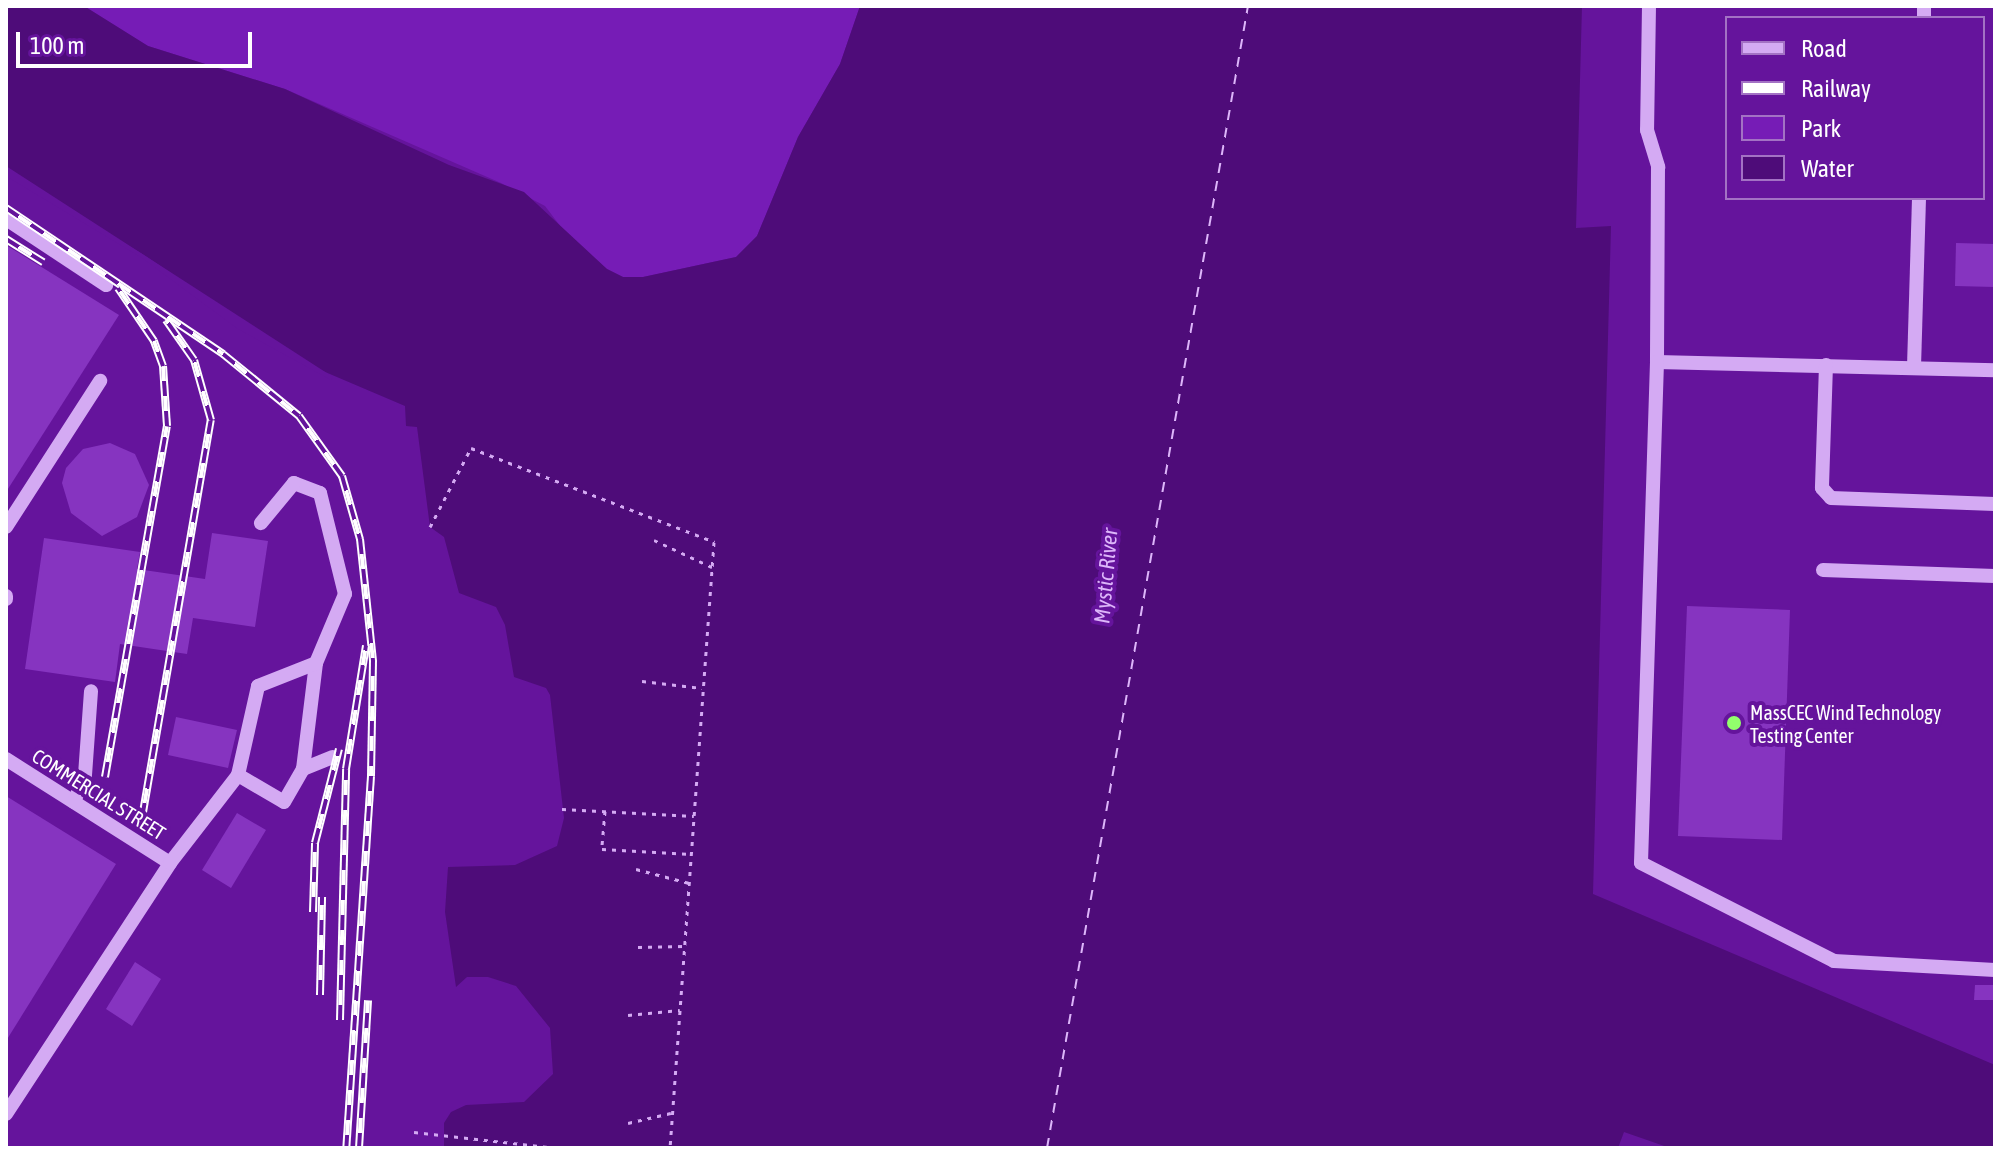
<!DOCTYPE html>
<html>
<head>
<meta charset="utf-8">
<style>
  body { margin:0 }
  #map { position:relative; width:2001px; height:1154px; overflow:hidden; background:#65149c; font-family:"Asap Condensed",sans-serif }
  div>[style] { position:absolute }
  [style*='--x'] { left:calc(var(--x)*1px); top:calc(var(--y)*1px); width:calc(var(--w)*1px); rotate:calc(var(--a)*1deg) }
  .green>* { inset:0; background:#761cb6 }
  .water>* { inset:0; background:#4e0c79 }
  .pier>* { inset:0; background:#65149c }
  .ferry>* { height:2px; margin-top:-1px; transform-origin:0; background:repeating-linear-gradient(90deg,#ddb6fa 0 10px,transparent 0 18px) }
  .building>* { inset:0; background:#8634c0 }
  .path>* { height:3px; margin-top:-1.5px; transform-origin:0; background:repeating-linear-gradient(90deg,#d4aaf3 0 4px,transparent 0 10px) }
  .minor>* { height:14px; margin:-7px; padding:0 7px; transform-origin:7px; border-radius:7px; background:#d4aaf3 }
  .rail>* { height:8px; margin-top:-4px; transform-origin:0; background:repeating-linear-gradient(90deg,#65149c 0 15px,#fff 0 30px); box-sizing:border-box; border-block:2px solid #fff }
  .dots>* { width:22px; height:22px; translate:-50% -50%; box-sizing:border-box; border:4px solid #65149c; border-radius:50% }
  span { translate:-50% -50%; white-space:nowrap; text-align:center; line-height:1.15; -webkit-text-stroke:8px #65149c; paint-order:stroke }
  .poi-label { font-size:20px; color:#fff }
  .left { translate:0 -50%; text-align:left }
  .street-label { font-size:20px; color:#fff }
  .water-label { font-size:22px; color:#ddb6fa; font-style:italic }
  .frame { position:absolute; inset:0; border:8px solid #fff; pointer-events:none }
  .legend { position:absolute; left:1725px; top:16px; width:260px; height:184px; box-sizing:border-box; background:#65149c; border:2px solid #a372c4; margin:0; padding:10px 14px; list-style:none; font-size:24px; color:#fff }
  .legend li { display:flex; align-items:center; gap:16px; height:40px }
  .legend b { width:40px; border:2px solid #a372c4 }
  .scale { position:absolute; left:16px; top:32px; width:236px; height:36px; box-sizing:border-box; border:4px solid #fff; border-top:0; padding-left:10px; font-size:24px; line-height:28px; white-space:nowrap; color:#fff; -webkit-text-stroke:6px #65149c; paint-order:stroke }
</style>
</head>
<body>
<div id="map">
  <div class="green">
    <div style="clip-path:polygon(84px 6px,860px 6px,840px 64px,798px 137px,757px 236px,736px 257px,643px 277px,623px 277px,607px 269px,570px 239px,545px 206px,501px 183px,285px 89px,148px 46px)"></div>
  </div>
  <div class="water">
    <div style="clip-path:polygon(6px 6px,84px 6px,148px 46px,285px 89px,449px 165px,524px 192px,607px 269px,623px 277px,643px 277px,736px 257px,757px 236px,798px 137px,840px 64px,860px 6px,1582px 6px,1576px 228px,1611px 226px,1593px 894px,1995px 1065px,1995px 1148px,1670px 1148px,1624px 1132px,1618px 1148px,444px 1148px,444px 1123px,451px 1112px,466px 1105px,524px 1102px,553px 1074px,550px 1028px,516px 986px,488px 977px,467px 977px,456px 987px,445px 912px,448px 867px,515px 865px,557px 846px,564px 818px,550px 695px,546px 688px,514px 677px,505px 625px,496px 607px,459px 593px,444px 537px,430px 527px,417px 427px,406px 426px,405px 406px,304px 363px,144px 255px,6px 172px)"></div>
  </div>
  <div class="pier">
    <div style="clip-path:polygon(6px 166px,333px 377px,331px 380px,238px 329px,142px 258px,6px 176px)"></div>
  </div>
  <div class="ferry">
    <div style="--x:1047;--y:1148;--w:1160;--a:-80.02"></div>
  </div>
  <div class="building">
    <div style="clip-path:polygon(1956px 243px,1995px 244px,1995px 287px,1955px 286px)"></div>
    <div style="clip-path:polygon(6px 245px,119px 315px,6px 492px)"></div>
    <div style="clip-path:polygon(110px 443px,135px 454px,149px 485px,137px 517px,102px 536px,71px 513px,62px 483px,66px 468px,83px 449px)"></div>
    <div style="clip-path:polygon(212px 533px,268px 541px,255px 627px,193px 618px,187px 654px,120px 644px,115px 682px,25px 669px,44px 538px,140px 552px,137px 569px,205px 579px)"></div>
    <div style="clip-path:polygon(1687px 606px,1790px 610px,1782px 840px,1678px 836px)"></div>
    <div style="clip-path:polygon(176px 717px,237px 730px,228px 768px,168px 755px)"></div>
    <div style="clip-path:polygon(6px 796px,116px 864px,6px 1041px)"></div>
    <div style="clip-path:polygon(237px 813px,266px 830px,231px 888px,202px 870px)"></div>
    <div style="clip-path:polygon(135px 962px,161px 979px,132px 1026px,106px 1009px)"></div>
    <div style="clip-path:polygon(1975px 985px,1995px 985px,1995px 1000px,1974px 1000px)"></div>
  </div>
  <div class="path">
    <div style="--x:430;--y:527;--w:89;--a:-62.6"></div>
    <div style="--x:471;--y:448;--w:261;--a:21.1"></div>
    <div style="--x:714;--y:542;--w:608;--a:94.15"></div>
    <div style="--x:654;--y:540;--w:64;--a:25"></div>
    <div style="--x:642;--y:681;--w:60;--a:6.7"></div>
    <div style="--x:562;--y:809;--w:132;--a:3"></div>
    <div style="--x:605;--y:811;--w:38;--a:95"></div>
    <div style="--x:602;--y:849;--w:89;--a:3.2"></div>
    <div style="--x:636;--y:869;--w:55;--a:14.8"></div>
    <div style="--x:638;--y:947;--w:46;--a:-1.2"></div>
    <div style="--x:628;--y:1015;--w:52;--a:-5.5"></div>
    <div style="--x:628;--y:1123;--w:44;--a:-13.1"></div>
    <div style="--x:414;--y:1132;--w:144;--a:6.4"></div>
  </div>
  <div class="minor">
    <div style="--x:1649;--y:6;--w:124;--a:90.9"></div>
    <div style="--x:1647;--y:130;--w:39;--a:73"></div>
    <div style="--x:1658;--y:167;--w:195;--a:90.3"></div>
    <div style="--x:1657;--y:362;--w:338;--a:1.4"></div>
    <div style="--x:1924;--y:18;--w:12;--a:-90"></div>
    <div style="--x:6;--y:219;--w:120;--a:33.4"></div>
    <div style="--x:1657;--y:362;--w:501;--a:91.83"></div>
    <div style="--x:1641;--y:863;--w:216;--a:26.9"></div>
    <div style="--x:1834;--y:961;--w:161;--a:3.2"></div>
    <div style="--x:1826;--y:365;--w:123;--a:91.9"></div>
    <div style="--x:1822;--y:488;--w:13;--a:48"></div>
    <div style="--x:1831;--y:498;--w:164;--a:2.1"></div>
    <div style="--x:1914;--y:367;--w:169;--a:-88.3"></div>
    <div style="--x:6;--y:527;--w:174;--a:-57.2"></div>
    <div style="--x:1823;--y:570;--w:172;--a:2"></div>
    <div style="--x:6;--y:596;--w:3;--a:90"></div>
    <div style="--x:6;--y:759;--w:194;--a:32.4"></div>
    <div style="--x:303;--y:769;--w:32;--a:-22"></div>
    <div style="--x:238;--y:775;--w:53;--a:30.4"></div>
    <div style="--x:284;--y:802;--w:38;--a:-60"></div>
    <div style="--x:303;--y:769;--w:107;--a:-83"></div>
    <div style="--x:74;--y:802;--w:29;--a:-68"></div>
    <div style="--x:85;--y:775;--w:84;--a:-85.9"></div>
    <div style="--x:6;--y:1114;--w:300;--a:-56.8"></div>
    <div style="--x:170;--y:863;--w:111;--a:-52.3"></div>
    <div style="--x:238;--y:775;--w:91;--a:-77.3"></div>
    <div style="--x:258;--y:686;--w:62;--a:-21.6"></div>
    <div style="--x:316;--y:663;--w:75;--a:-67.2"></div>
    <div style="--x:345;--y:594;--w:104;--a:-103.9"></div>
    <div style="--x:320;--y:493;--w:28;--a:-159"></div>
    <div style="--x:294;--y:483;--w:52;--a:129.5"></div>
  </div>
  <div class="rail">
    <div style="--x:6;--y:208;--w:262;--a:33.9"></div>
    <div style="--x:223;--y:354;--w:98;--a:39.2"></div>
    <div style="--x:299;--y:416;--w:74;--a:54.4"></div>
    <div style="--x:342;--y:476;--w:66;--a:74.1"></div>
    <div style="--x:360;--y:539;--w:123;--a:83.9"></div>
    <div style="--x:373;--y:661;--w:115;--a:91"></div>
    <div style="--x:371;--y:776;--w:373;--a:93.8"></div>
    <div style="--x:6;--y:239;--w:44;--a:31.9"></div>
    <div style="--x:105;--y:777;--w:356;--a:-80"></div>
    <div style="--x:167;--y:426;--w:60;--a:-93.8"></div>
    <div style="--x:163;--y:366;--w:27;--a:-110"></div>
    <div style="--x:154;--y:341;--w:64;--a:-124.2"></div>
    <div style="--x:142;--y:818;--w:404;--a:-80.2"></div>
    <div style="--x:211;--y:420;--w:62;--a:-105.8"></div>
    <div style="--x:194;--y:360;--w:49;--a:-125"></div>
    <div style="--x:313;--y:912;--w:69;--a:-88.3"></div>
    <div style="--x:315;--y:843;--w:97;--a:-75.7"></div>
    <div style="--x:320;--y:995;--w:98;--a:-88.8"></div>
    <div style="--x:340;--y:1020;--w:251;--a:-88.6"></div>
    <div style="--x:346;--y:769;--w:125;--a:-80.8"></div>
    <div style="--x:359;--y:1148;--w:148;--a:-86.5"></div>
  </div>
  <div class="dots">
    <div style="left:1734px;top:723px;background:#92ff6c"></div>
  </div>
  <div class="poi-label">
    <span class="left" style="left:1750px;top:724px">MassCEC Wind Technology<br>Testing Center</span>
  </div>
  <div class="street-label">
    <span style="left:99px;top:794px;rotate:32deg">COMMERCIAL STREET</span>
  </div>
  <div class="water-label">
    <span style="left:1106px;top:576px;rotate:-85deg">Mystic River</span>
  </div>
  <div class="frame"></div>
  <ul class="legend">
  <li><b style="height:10px;background:#d4aaf3"></b>Road</li>
  <li><b style="height:10px;background:#fff"></b>Railway</li>
  <li><b style="height:22px;background:#761cb6"></b>Park</li>
  <li><b style="height:22px;background:#4e0c79"></b>Water</li>
  </ul>
  <div class="scale">100 m</div>
</div>
</body>
</html>
